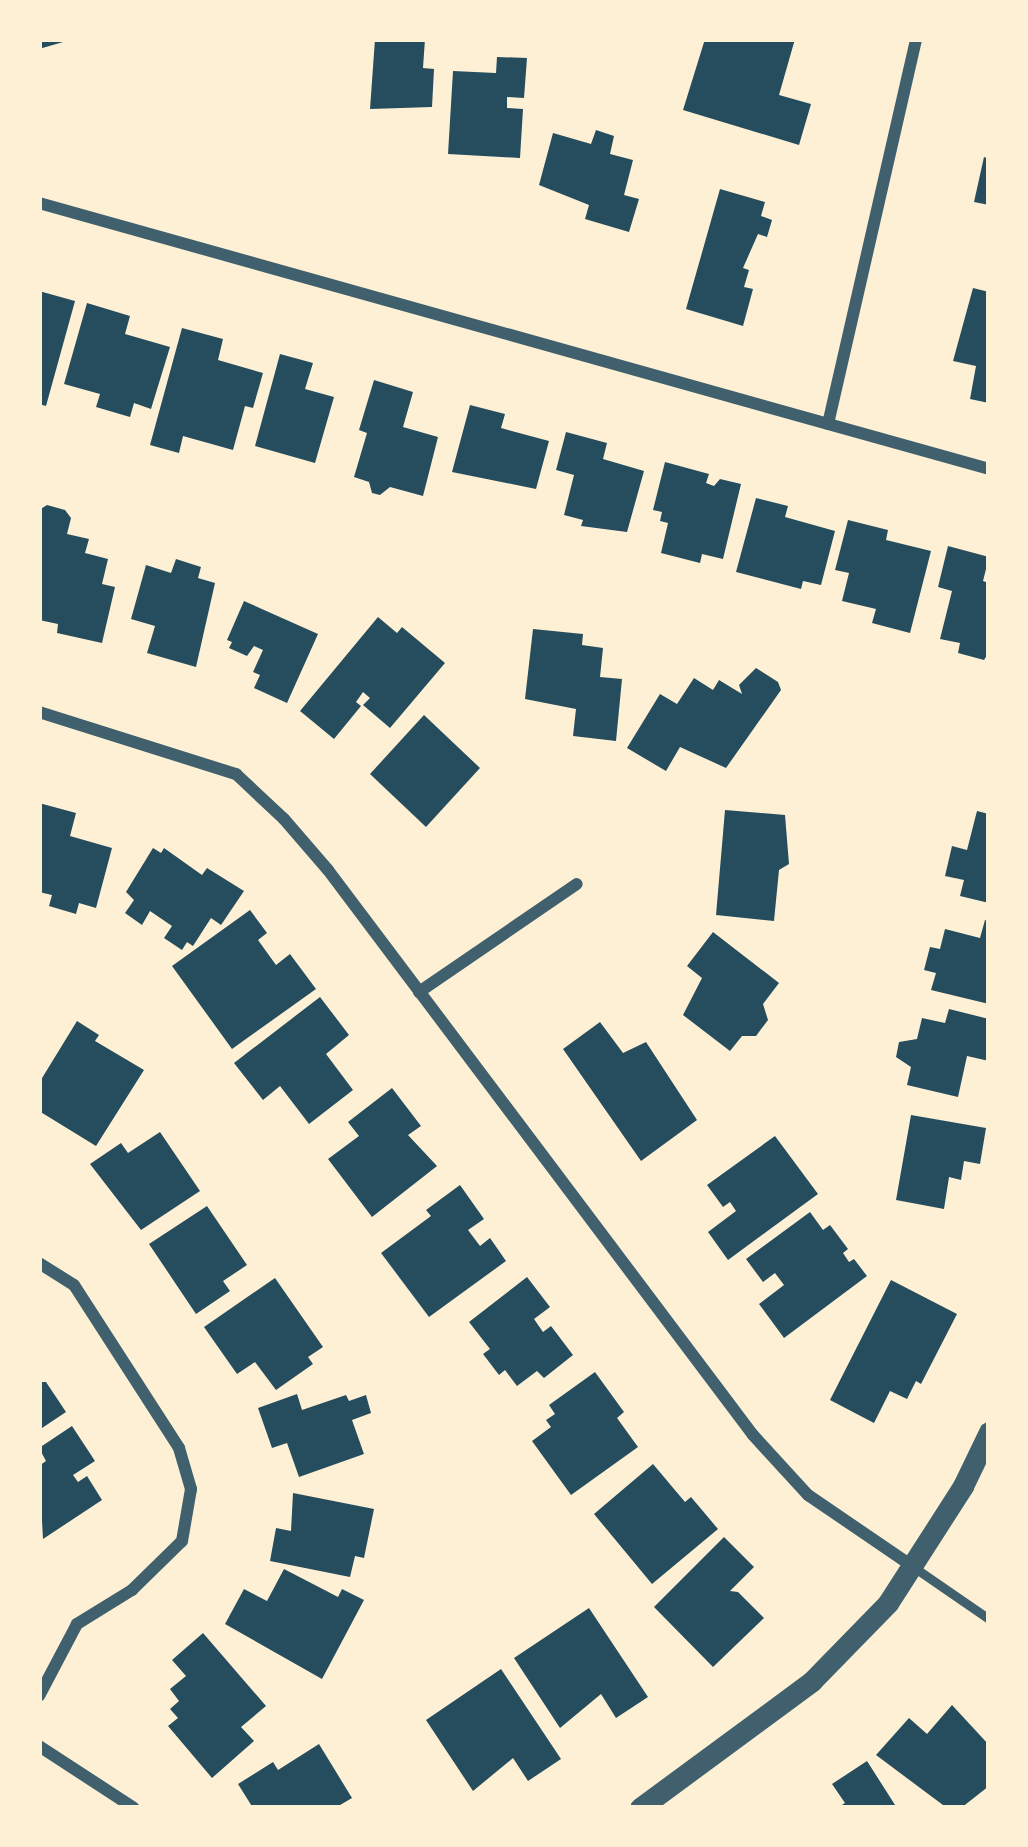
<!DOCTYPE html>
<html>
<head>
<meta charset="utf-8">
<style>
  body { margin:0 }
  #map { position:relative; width:1028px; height:1847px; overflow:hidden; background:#fdf0d5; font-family:Quicksand,sans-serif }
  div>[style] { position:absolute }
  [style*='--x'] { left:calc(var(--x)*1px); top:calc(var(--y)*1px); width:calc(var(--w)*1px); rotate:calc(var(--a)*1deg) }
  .building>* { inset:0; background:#264d5e }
  .service>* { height:9px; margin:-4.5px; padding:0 4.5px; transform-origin:4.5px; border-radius:4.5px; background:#3f606c }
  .minor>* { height:12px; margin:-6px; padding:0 6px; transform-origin:6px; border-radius:6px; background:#3f606c }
  .tertiary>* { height:21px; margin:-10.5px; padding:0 10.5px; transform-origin:10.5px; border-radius:10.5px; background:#3f606c }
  span { translate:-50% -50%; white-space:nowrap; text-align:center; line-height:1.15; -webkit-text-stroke:12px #fdf0d5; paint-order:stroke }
  .frame { position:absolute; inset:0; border:42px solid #fdf0d5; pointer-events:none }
</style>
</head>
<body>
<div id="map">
  <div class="building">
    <div style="clip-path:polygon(39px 39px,70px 39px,70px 40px,39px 49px)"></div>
    <div style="clip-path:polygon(375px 39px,425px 39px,423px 68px,434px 69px,432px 107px,370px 109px)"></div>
    <div style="clip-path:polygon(705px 39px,795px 39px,779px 95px,811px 104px,799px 145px,683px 110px)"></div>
    <div style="clip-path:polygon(497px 57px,527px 58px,524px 98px,507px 97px,507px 108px,523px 109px,520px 158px,448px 154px,453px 71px,496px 73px)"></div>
    <div style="clip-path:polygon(596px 130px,614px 136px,610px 154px,633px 160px,624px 195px,639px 199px,629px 232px,585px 219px,589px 205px,539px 185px,553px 133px,591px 144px)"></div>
    <div style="clip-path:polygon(984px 157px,989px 159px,989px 205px,974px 202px)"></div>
    <div style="clip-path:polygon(720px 189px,765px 202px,761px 216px,772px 220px,767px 237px,758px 234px,743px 268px,749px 270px,744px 287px,753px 289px,743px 326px,686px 309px)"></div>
    <div style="clip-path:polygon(973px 288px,989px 292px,989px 403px,970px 399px,976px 366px,953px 361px)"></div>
    <div style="clip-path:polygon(39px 291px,75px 301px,46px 406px,39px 404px)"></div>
    <div style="clip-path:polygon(87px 303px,130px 316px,125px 334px,170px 347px,151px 409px,134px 403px,130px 417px,96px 407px,100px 394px,64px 384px)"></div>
    <div style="clip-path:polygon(182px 328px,223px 339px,218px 360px,263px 373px,253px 408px,245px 406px,233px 450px,183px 436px,179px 453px,150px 445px)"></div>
    <div style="clip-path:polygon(280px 354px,313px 363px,305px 389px,334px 397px,315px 463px,255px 446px)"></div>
    <div style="clip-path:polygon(374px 380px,413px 392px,403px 427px,438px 437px,423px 496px,390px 487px,380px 495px,372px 493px,369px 482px,354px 477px,367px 433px,359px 430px)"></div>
    <div style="clip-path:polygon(470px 405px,505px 414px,501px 428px,549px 441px,536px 489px,452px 472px)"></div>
    <div style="clip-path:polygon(566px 432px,607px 443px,603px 459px,644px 471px,627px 532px,581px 526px,583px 520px,564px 515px,574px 475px,556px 470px)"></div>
    <div style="clip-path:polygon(665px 462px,709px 474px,706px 483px,714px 486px,720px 479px,741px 484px,723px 559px,702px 554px,700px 563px,661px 553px,668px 523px,660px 521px,662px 512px,653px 510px)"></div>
    <div style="clip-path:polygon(756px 498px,788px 506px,785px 517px,835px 531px,821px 585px,803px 581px,801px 589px,736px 572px)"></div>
    <div style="clip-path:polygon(47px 505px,65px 510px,71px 518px,67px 534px,89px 539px,85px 553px,108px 559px,102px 584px,115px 587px,102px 643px,57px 633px,58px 624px,39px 620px,39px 510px)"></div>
    <div style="clip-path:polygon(848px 520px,888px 530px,886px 540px,931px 551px,910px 633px,872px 623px,876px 609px,842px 601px,849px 573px,835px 570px)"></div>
    <div style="clip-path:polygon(948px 546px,989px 557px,983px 581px,989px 583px,989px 652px,984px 660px,958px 653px,960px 643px,940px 639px,952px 591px,938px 587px)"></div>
    <div style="clip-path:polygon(176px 559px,201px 567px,198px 578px,215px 583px,196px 667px,147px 653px,155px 626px,131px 619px,146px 565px,171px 573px)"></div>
    <div style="clip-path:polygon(244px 601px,318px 634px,287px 703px,254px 688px,260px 675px,253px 672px,263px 650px,254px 646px,247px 656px,229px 648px,232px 642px,227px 640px)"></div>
    <div style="clip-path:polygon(378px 617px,397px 633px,402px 627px,445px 663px,390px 728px,363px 705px,370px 698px,363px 692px,356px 702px,361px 706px,334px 739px,300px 711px)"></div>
    <div style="clip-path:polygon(533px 629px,583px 634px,582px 645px,603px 648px,600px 677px,622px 679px,616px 741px,573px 736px,576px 709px,525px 699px)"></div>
    <div style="clip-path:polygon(756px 668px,778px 682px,781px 690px,726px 768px,680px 747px,666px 771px,627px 748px,660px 694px,677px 704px,694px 678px,713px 690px,719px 680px,742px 694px,739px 685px)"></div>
    <div style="clip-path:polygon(424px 715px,480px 768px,426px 827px,370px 774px)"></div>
    <div style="clip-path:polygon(39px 803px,76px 813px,70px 836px,112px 848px,96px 908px,79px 903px,76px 914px,49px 906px,52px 895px,39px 892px)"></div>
    <div style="clip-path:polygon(725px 810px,785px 815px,789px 864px,779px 870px,774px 921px,716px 915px)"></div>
    <div style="clip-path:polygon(977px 811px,989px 814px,989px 903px,960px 896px,964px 880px,945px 876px,952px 846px,967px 850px)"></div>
    <div style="clip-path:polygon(153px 848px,161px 853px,164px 848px,202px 875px,207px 868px,244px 891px,221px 925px,211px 918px,193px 946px,187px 942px,182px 950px,164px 938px,172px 926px,150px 911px,142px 925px,125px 913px,134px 900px,126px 892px)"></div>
    <div style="clip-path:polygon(250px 910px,267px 933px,258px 940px,276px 965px,290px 954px,316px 989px,232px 1049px,172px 966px)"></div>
    <div style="clip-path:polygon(985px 920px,989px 921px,989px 1004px,931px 990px,936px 973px,924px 970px,930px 947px,940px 949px,945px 929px,980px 938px)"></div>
    <div style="clip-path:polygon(713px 932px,779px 983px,763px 1004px,768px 1020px,756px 1036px,742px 1036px,730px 1051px,683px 1015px,702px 978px,687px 966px)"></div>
    <div style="clip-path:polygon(320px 997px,349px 1035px,326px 1054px,353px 1090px,309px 1124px,280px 1086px,263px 1100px,234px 1063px)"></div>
    <div style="clip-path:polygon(949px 1009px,989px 1019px,989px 1061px,967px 1056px,958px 1097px,907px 1085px,911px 1067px,896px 1057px,899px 1042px,917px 1039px,922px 1018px,945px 1023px)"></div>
    <div style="clip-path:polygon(77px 1021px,99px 1035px,95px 1041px,144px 1070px,96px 1146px,39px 1111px,39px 1083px)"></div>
    <div style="clip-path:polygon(600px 1022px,623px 1053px,646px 1042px,697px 1120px,641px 1161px,563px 1049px)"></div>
    <div style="clip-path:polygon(392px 1088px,421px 1126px,408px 1135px,437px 1166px,372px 1217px,328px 1159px,359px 1136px,348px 1122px)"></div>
    <div style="clip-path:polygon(911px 1115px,986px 1128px,980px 1164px,964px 1161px,961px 1180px,949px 1177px,944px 1209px,896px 1200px)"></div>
    <div style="clip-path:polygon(160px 1132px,200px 1191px,141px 1230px,90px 1164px,121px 1143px,128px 1153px)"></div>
    <div style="clip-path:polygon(775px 1136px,818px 1194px,728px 1260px,708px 1232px,736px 1211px,730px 1202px,723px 1207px,707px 1185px)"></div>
    <div style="clip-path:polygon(460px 1185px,484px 1219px,468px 1230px,480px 1246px,490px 1238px,506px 1261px,429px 1317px,381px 1253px,431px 1216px,426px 1210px)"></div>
    <div style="clip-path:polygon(207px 1206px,247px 1265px,223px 1281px,230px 1291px,196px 1314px,149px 1244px)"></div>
    <div style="clip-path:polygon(810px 1212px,823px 1230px,830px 1225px,848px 1249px,843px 1253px,849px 1262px,854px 1259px,867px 1276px,784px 1338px,759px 1304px,784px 1285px,775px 1273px,763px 1282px,746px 1259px)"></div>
    <div style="clip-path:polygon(527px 1277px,550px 1307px,534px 1319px,543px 1332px,551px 1326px,573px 1355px,544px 1378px,537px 1371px,517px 1386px,505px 1370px,499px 1375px,483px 1354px,490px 1349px,469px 1322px)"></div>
    <div style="clip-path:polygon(275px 1278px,323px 1347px,308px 1357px,313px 1364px,276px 1390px,255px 1362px,237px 1374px,204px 1327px)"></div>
    <div style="clip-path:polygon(891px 1280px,957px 1314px,921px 1384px,916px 1381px,907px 1399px,890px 1391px,874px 1423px,830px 1400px)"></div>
    <div style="clip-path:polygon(595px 1372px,624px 1412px,617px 1418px,638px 1447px,571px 1495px,532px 1441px,551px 1427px,546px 1420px,555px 1414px,549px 1405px)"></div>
    <div style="clip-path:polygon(39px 1382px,46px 1382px,66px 1412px,39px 1430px)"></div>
    <div style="clip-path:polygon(297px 1394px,302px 1410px,346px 1395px,349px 1401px,366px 1395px,371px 1413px,352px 1420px,364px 1454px,299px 1477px,287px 1443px,272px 1448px,258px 1408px)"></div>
    <div style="clip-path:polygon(72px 1426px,95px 1461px,73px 1475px,78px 1482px,87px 1476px,102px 1500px,43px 1539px,39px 1466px,46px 1461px,39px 1448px)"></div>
    <div style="clip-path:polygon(653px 1464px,685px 1502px,691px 1497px,718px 1529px,652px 1584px,594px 1514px)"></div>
    <div style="clip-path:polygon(293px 1493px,374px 1509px,364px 1558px,355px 1556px,350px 1577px,270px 1561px,276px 1528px,291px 1531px)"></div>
    <div style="clip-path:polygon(724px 1537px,754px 1567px,730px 1591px,738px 1592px,764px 1618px,713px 1667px,654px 1607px)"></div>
    <div style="clip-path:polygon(284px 1569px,338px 1597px,342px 1589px,364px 1600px,322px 1679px,225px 1624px,244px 1589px,267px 1601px)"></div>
    <div style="clip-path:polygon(589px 1608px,648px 1697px,616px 1718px,601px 1694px,560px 1728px,514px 1658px)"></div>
    <div style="clip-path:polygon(203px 1633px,266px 1706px,241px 1727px,254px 1741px,212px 1778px,168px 1726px,178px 1718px,170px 1709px,179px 1701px,170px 1689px,186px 1676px,172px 1660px)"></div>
    <div style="clip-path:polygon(501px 1669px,561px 1759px,528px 1781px,513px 1758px,473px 1791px,426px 1720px)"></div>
    <div style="clip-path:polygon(952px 1705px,989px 1745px,989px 1786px,961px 1808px,947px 1808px,876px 1755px,909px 1718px,927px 1734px)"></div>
    <div style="clip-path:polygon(319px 1744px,352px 1798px,335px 1808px,253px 1808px,238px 1784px,273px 1762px,278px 1770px)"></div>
    <div style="clip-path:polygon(867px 1761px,897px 1808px,837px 1808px,845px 1803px,832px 1784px)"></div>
  </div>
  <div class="service">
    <div style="--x:912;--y:1566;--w:93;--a:34.5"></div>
  </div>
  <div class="minor">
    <div style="--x:39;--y:203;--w:987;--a:15.64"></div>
    <div style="--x:828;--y:424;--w:395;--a:-77.1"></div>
    <div style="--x:39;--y:712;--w:207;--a:17.5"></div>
    <div style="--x:236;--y:774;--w:66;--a:43.2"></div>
    <div style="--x:284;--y:819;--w:67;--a:49.2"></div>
    <div style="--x:328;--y:870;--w:707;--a:53.05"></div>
    <div style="--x:753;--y:1435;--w:81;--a:47.5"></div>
    <div style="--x:808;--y:1495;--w:126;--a:34.3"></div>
    <div style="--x:419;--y:992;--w:191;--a:-34.4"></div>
    <div style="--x:39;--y:1263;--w:41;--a:32.2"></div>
    <div style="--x:74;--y:1285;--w:194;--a:57.2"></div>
    <div style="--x:179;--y:1448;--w:43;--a:73.7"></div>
    <div style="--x:191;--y:1489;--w:53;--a:99.8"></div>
    <div style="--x:182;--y:1541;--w:70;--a:135.6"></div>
    <div style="--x:132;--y:1590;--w:65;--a:148.3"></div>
    <div style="--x:77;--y:1624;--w:81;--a:117.8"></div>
    <div style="--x:39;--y:1746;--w:113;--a:33.1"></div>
  </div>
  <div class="tertiary">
    <div style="--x:640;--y:1808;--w:214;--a:-36.4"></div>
    <div style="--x:812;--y:1681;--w:109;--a:-45.7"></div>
    <div style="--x:888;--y:1603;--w:139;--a:-57.3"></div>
    <div style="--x:963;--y:1486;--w:60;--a:-64.3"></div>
  </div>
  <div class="frame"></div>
</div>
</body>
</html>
